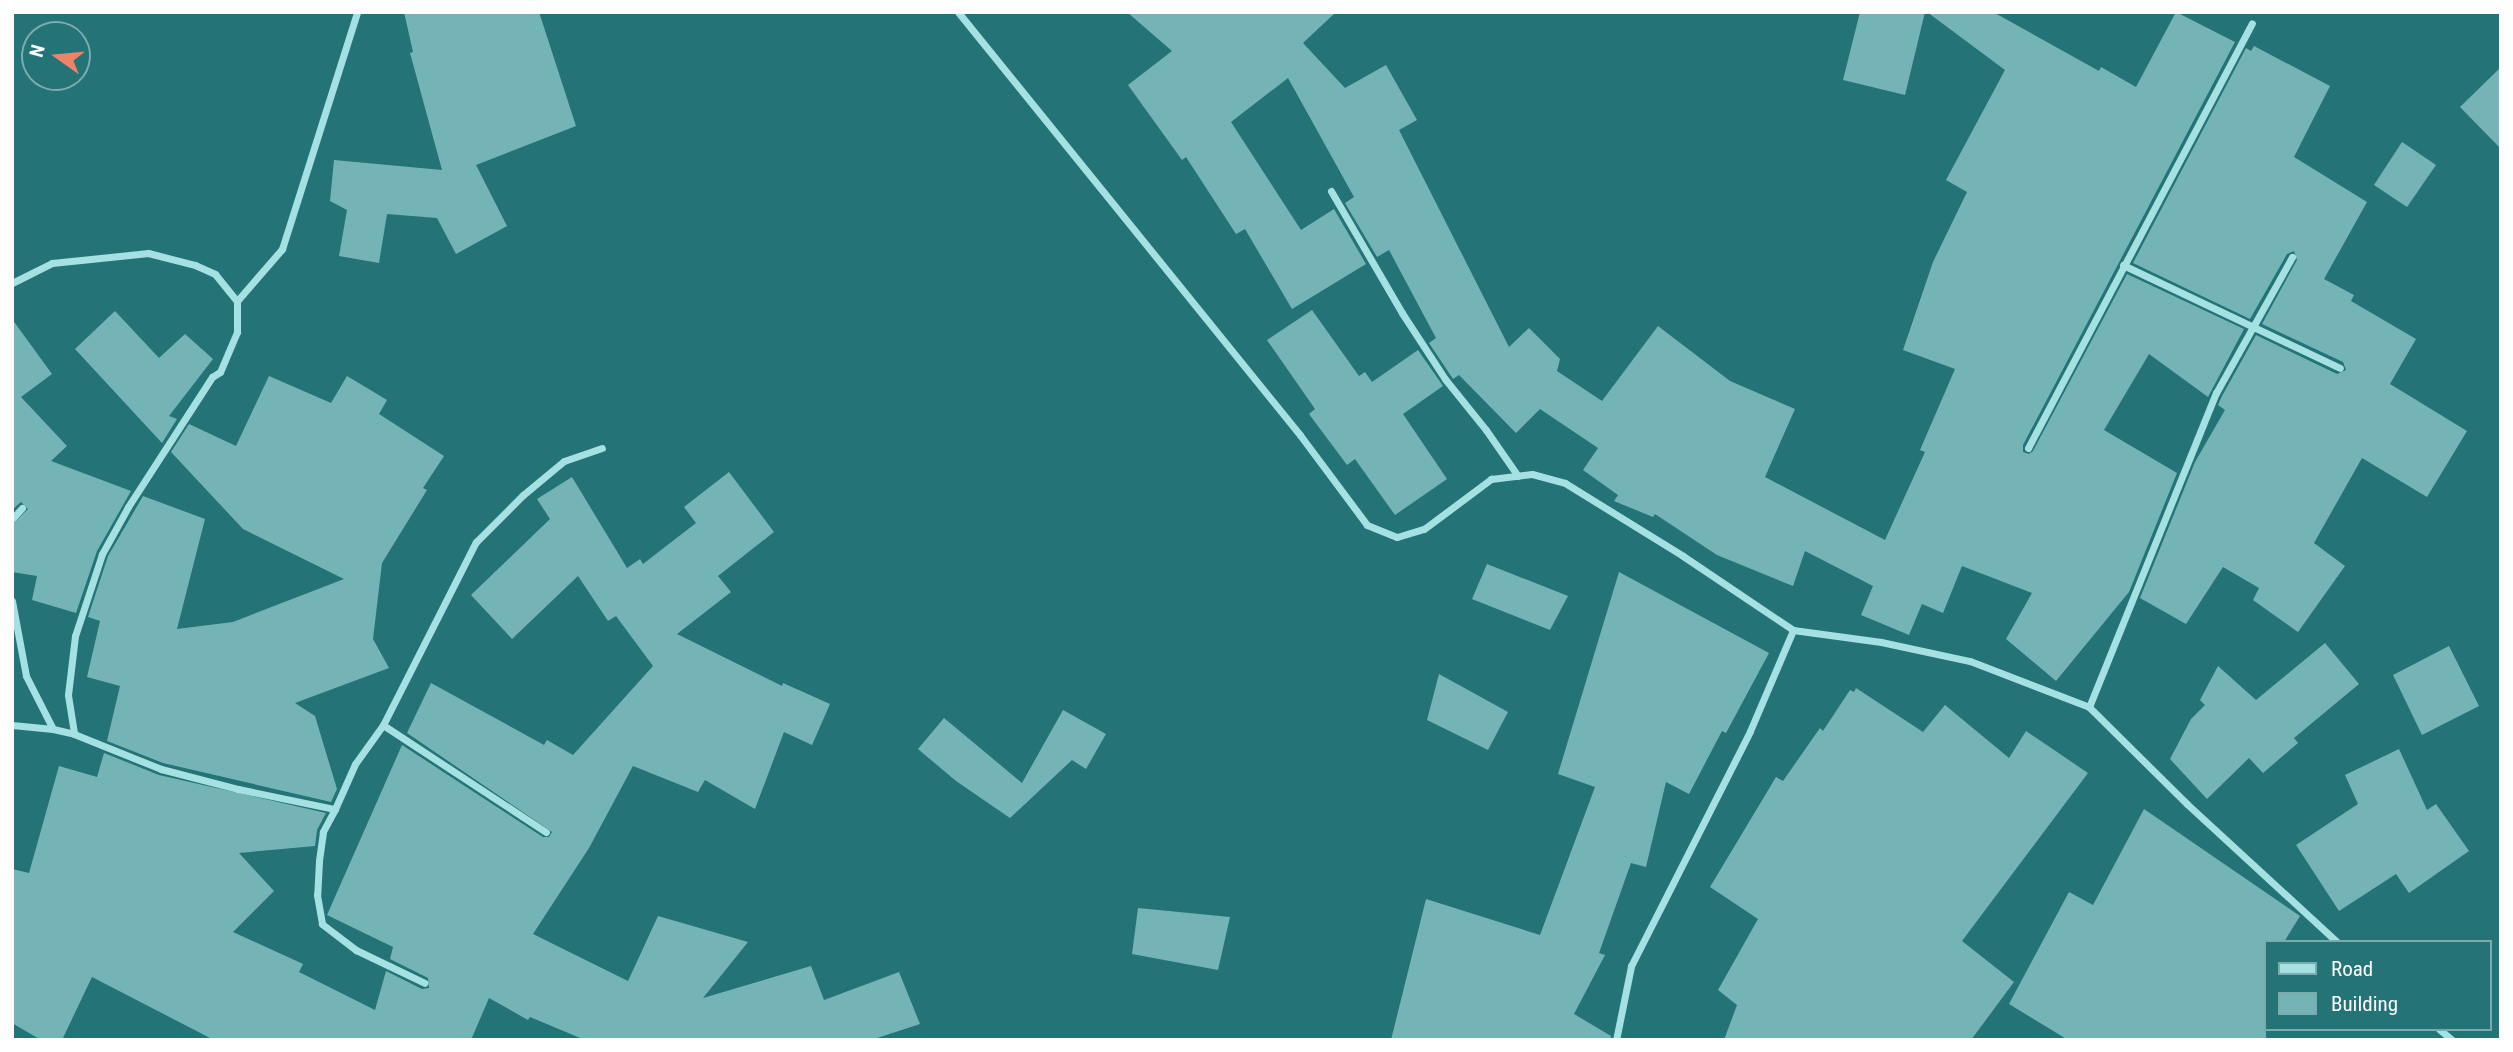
<!DOCTYPE html>
<html>
<head>
<meta charset="utf-8">
<style>
  body { margin:0 }
  #map { position:relative; width:2513px; height:1052px; overflow:hidden; background:#247377; font-family:"Roboto Condensed",sans-serif }
  div>[style] { position:absolute }
  [style*='--x'] { left:calc(var(--x)*1px); top:calc(var(--y)*1px); width:calc(var(--w)*1px); rotate:calc(var(--a)*1deg) }
  .building>* { inset:0; background:#75b4b6 }
  .street>* { height:7px; margin:-3.5px; padding:0 3.5px; transform-origin:3.5px; border-radius:3.5px; background:#a5e1e3 }
  span { translate:-50% -50%; white-space:nowrap; text-align:center; line-height:1.15; -webkit-text-stroke:7px #247377; paint-order:stroke }
  .frame { position:absolute; inset:0; border:14px solid #fff; pointer-events:none }
  .legend { position:absolute; left:2264px; top:940px; width:228px; height:91px; box-sizing:border-box; background:#247377; border:2px solid #7cabad; margin:0; padding:9px 12px; list-style:none; font-size:21px; color:#fff }
  .legend li { display:flex; align-items:center; gap:14px; height:35px }
  .legend b { width:35px; border:2px solid #7cabad }
  .north { position:absolute; left:21px; top:21px; width:70px; height:70px; box-sizing:border-box; background:#247377; border:2px solid #7cabad; border-radius:50%; rotate:285deg; font-size:19px; font-weight:700; line-height:28px; text-align:center; color:#fff }
  .north::after { content:''; display:block; margin:auto; width:24px; height:32px; background:#ed8469; clip-path:polygon(50% 0,100% 100%,50% 72%,0 100%) }
</style>
</head>
<body>
<div id="map">
  <div class="building">
    <div style="clip-path:polygon(404px 12px,539px 12px,576px 126px,476px 165px,507px 226px,456px 254px,437px 218px,387px 214px,379px 263px,339px 256px,347px 210px,330px 201px,334px 160px,442px 170px,410px 53px,413px 52px)"></div>
    <div style="clip-path:polygon(1127px 12px,1336px 12px,1303px 43px,1345px 88px,1386px 65px,1417px 120px,1399px 130px,1509px 347px,1529px 328px,1560px 359px,1557px 371px,1602px 401px,1658px 326px,1730px 381px,1795px 409px,1765px 477px,1885px 540px,1925px 452px,1920px 450px,1955px 369px,1903px 350px,1933px 262px,1967px 192px,1946px 180px,2005px 70px,1927px 12px,1993px 12px,2099px 71px,2101px 67px,2136px 87px,2176px 12px,2235px 42px,2023px 445px,2023px 452px,2029px 454px,2033px 451px,2127px 274px,2244px 329px,2208px 397px,2149px 354px,2104px 430px,2177px 473px,2129px 592px,2056px 681px,2006px 639px,2032px 593px,1962px 566px,1943px 613px,1922px 604px,1909px 635px,1861px 615px,1873px 586px,1805px 551px,1793px 586px,1717px 555px,1655px 514px,1653px 517px,1614px 501px,1618px 495px,1583px 470px,1598px 448px,1540px 409px,1516px 433px,1459px 375px,1453px 379px,1429px 343px,1436px 338px,1389px 250px,1377px 257px,1345px 203px,1354px 197px,1288px 78px,1231px 122px,1301px 230px,1334px 209px,1366px 264px,1292px 309px,1245px 229px,1236px 234px,1186px 157px,1182px 160px,1128px 85px,1172px 51px)"></div>
    <div style="clip-path:polygon(1860px 12px,1925px 12px,1905px 95px,1843px 80px)"></div>
    <div style="clip-path:polygon(2254px 46px,2330px 86px,2294px 157px,2367px 202px,2324px 279px,2354px 295px,2351px 301px,2416px 339px,2390px 384px,2467px 431px,2427px 497px,2362px 458px,2314px 543px,2345px 566px,2298px 632px,2253px 600px,2259px 588px,2223px 567px,2186px 624px,2140px 598px,2195px 462px,2225px 410px,2218px 405px,2222px 396px,2256px 335px,2337px 374px,2346px 370px,2343px 362px,2262px 324px,2297px 260px,2294px 251px,2287px 254px,2250px 319px,2133px 263px,2246px 48px,2251px 51px)"></div>
    <div style="clip-path:polygon(2501px 67px,2501px 149px,2460px 107px)"></div>
    <div style="clip-path:polygon(2402px 142px,2436px 165px,2407px 207px,2374px 185px)"></div>
    <div style="clip-path:polygon(1312px 310px,1359px 376px,1365px 372px,1372px 382px,1418px 350px,1443px 386px,1403px 414px,1447px 479px,1395px 515px,1355px 459px,1347px 465px,1309px 414px,1315px 409px,1267px 340px)"></div>
    <div style="clip-path:polygon(115px 311px,159px 358px,185px 334px,213px 359px,169px 416px,177px 419px,162px 443px,75px 349px)"></div>
    <div style="clip-path:polygon(12px 319px,52px 374px,21px 397px,67px 446px,51px 461px,131px 491px,97px 551px,76px 613px,32px 600px,37px 576px,12px 572px,12px 525px,28px 509px,21px 502px,12px 510px)"></div>
    <div style="clip-path:polygon(269px 376px,331px 403px,347px 376px,387px 400px,379px 414px,444px 456px,423px 488px,427px 490px,382px 563px,373px 639px,389px 668px,295px 703px,315px 716px,337px 789px,331px 802px,163px 763px,107px 741px,120px 686px,87px 677px,100px 621px,88px 617px,108px 556px,143px 496px,205px 519px,177px 629px,233px 622px,344px 579px,243px 529px,171px 452px,189px 424px,236px 446px)"></div>
    <div style="clip-path:polygon(729px 472px,774px 532px,718px 576px,731px 592px,677px 634px,782px 686px,783px 683px,830px 704px,812px 745px,784px 732px,755px 809px,705px 780px,698px 792px,633px 766px,589px 848px,533px 934px,628px 981px,658px 916px,748px 942px,703px 998px,811px 966px,824px 1000px,899px 972px,920px 1024px,871px 1040px,585px 1040px,530px 1017px,528px 1020px,489px 998px,471px 1040px,214px 1040px,92px 977px,62px 1040px,41px 1040px,12px 1023px,12px 869px,29px 873px,59px 766px,97px 777px,104px 753px,159px 775px,326px 813px,317px 830px,315px 846px,239px 853px,274px 891px,233px 932px,303px 964px,299px 972px,375px 1010px,386px 971px,422px 989px,429px 988px,428px 978px,390px 959px,393px 947px,327px 915px,402px 745px,543px 837px,549px 837px,552px 832px,407px 733px,431px 683px,544px 745px,547px 740px,573px 755px,653px 666px,616px 616px,608px 621px,578px 576px,512px 639px,471px 595px,550px 519px,537px 499px,572px 477px,627px 568px,640px 559px,643px 564px,696px 523px,684px 507px)"></div>
    <div style="clip-path:polygon(1487px 564px,1568px 596px,1550px 630px,1472px 599px)"></div>
    <div style="clip-path:polygon(1619px 572px,1769px 653px,1726px 733px,1722px 731px,1689px 794px,1666px 782px,1646px 867px,1631px 863px,1599px 953px,1605px 955px,1574px 1014px,1611px 1036px,1610px 1040px,1391px 1040px,1426px 899px,1540px 935px,1595px 787px,1558px 774px)"></div>
    <div style="clip-path:polygon(2325px 643px,2359px 684px,2294px 738px,2298px 743px,2263px 773px,2249px 758px,2207px 799px,2170px 759px,2191px 719px,2205px 705px,2200px 700px,2218px 666px,2256px 700px)"></div>
    <div style="clip-path:polygon(2449px 646px,2479px 706px,2422px 735px,2393px 675px)"></div>
    <div style="clip-path:polygon(1439px 674px,1508px 712px,1488px 750px,1427px 720px)"></div>
    <div style="clip-path:polygon(1856px 688px,1923px 732px,1945px 705px,2009px 758px,2026px 731px,2088px 773px,1962px 941px,2014px 982px,1971px 1040px,1724px 1040px,1737px 1005px,1718px 990px,1758px 919px,1710px 887px,1776px 777px,1783px 781px,1820px 728px,1823px 731px,1850px 690px,1854px 692px)"></div>
    <div style="clip-path:polygon(1063px 710px,1106px 734px,1086px 769px,1072px 760px,1010px 818px,956px 781px,918px 749px,944px 718px,1022px 783px)"></div>
    <div style="clip-path:polygon(2399px 749px,2427px 810px,2436px 804px,2469px 851px,2409px 893px,2396px 874px,2339px 911px,2296px 845px,2358px 804px,2345px 775px)"></div>
    <div style="clip-path:polygon(2144px 809px,2300px 916px,2284px 942px,2266px 942px,2266px 1040px,2068px 1040px,2009px 1004px,2069px 892px,2093px 905px)"></div>
    <div style="clip-path:polygon(1138px 908px,1230px 917px,1218px 970px,1132px 954px)"></div>
  </div>
  <div class="street">
    <div style="--x:958;--y:12;--w:544;--a:51.04"></div>
    <div style="--x:1300;--y:435;--w:112;--a:53.3"></div>
    <div style="--x:1367;--y:525;--w:32;--a:22"></div>
    <div style="--x:1397;--y:537;--w:28;--a:-17"></div>
    <div style="--x:1424;--y:529;--w:84;--a:-36.7"></div>
    <div style="--x:1491;--y:479;--w:41;--a:-7"></div>
    <div style="--x:1532;--y:474;--w:34;--a:15"></div>
    <div style="--x:1565;--y:483;--w:139;--a:31.7"></div>
    <div style="--x:1683;--y:556;--w:133;--a:33.9"></div>
    <div style="--x:1331;--y:191;--w:141;--a:59.8"></div>
    <div style="--x:1402;--y:313;--w:79;--a:56.9"></div>
    <div style="--x:1445;--y:379;--w:65;--a:51.2"></div>
    <div style="--x:1486;--y:430;--w:56;--a:55.2"></div>
    <div style="--x:2123;--y:265;--w:240;--a:25.4"></div>
    <div style="--x:12;--y:283;--w:45;--a:-26.6"></div>
    <div style="--x:52;--y:263;--w:97;--a:-5.9"></div>
    <div style="--x:148;--y:253;--w:49;--a:14.3"></div>
    <div style="--x:195;--y:265;--w:22;--a:24"></div>
    <div style="--x:215;--y:274;--w:35;--a:51"></div>
    <div style="--x:237;--y:301;--w:31;--a:90"></div>
    <div style="--x:237;--y:332;--w:43;--a:113"></div>
    <div style="--x:220;--y:372;--w:9;--a:148"></div>
    <div style="--x:212;--y:377;--w:155;--a:122.9"></div>
    <div style="--x:128;--y:507;--w:54;--a:119"></div>
    <div style="--x:102;--y:554;--w:86;--a:108.2"></div>
    <div style="--x:75;--y:636;--w:59;--a:96.8"></div>
    <div style="--x:68;--y:695;--w:39;--a:81"></div>
    <div style="--x:74;--y:734;--w:94;--a:21.9"></div>
    <div style="--x:161;--y:769;--w:80;--a:14.6"></div>
    <div style="--x:238;--y:789;--w:99;--a:11.7"></div>
    <div style="--x:335;--y:809;--w:49;--a:-66"></div>
    <div style="--x:355;--y:764;--w:48;--a:-54.3"></div>
    <div style="--x:383;--y:725;--w:205;--a:-63.1"></div>
    <div style="--x:476;--y:542;--w:66;--a:-45"></div>
    <div style="--x:523;--y:495;--w:53;--a:-39.7"></div>
    <div style="--x:564;--y:461;--w:40;--a:-18.9"></div>
    <div style="--x:237;--y:301;--w:69;--a:-49.1"></div>
    <div style="--x:282;--y:249;--w:249;--a:-72.4"></div>
    <div style="--x:2028;--y:448;--w:480;--a:-62.2"></div>
    <div style="--x:12;--y:519;--w:15;--a:-48"></div>
    <div style="--x:12;--y:601;--w:76;--a:79.4"></div>
    <div style="--x:26;--y:676;--w:59;--a:63"></div>
    <div style="--x:53;--y:729;--w:22;--a:13"></div>
    <div style="--x:2089;--y:707;--w:339;--a:-68"></div>
    <div style="--x:2216;--y:393;--w:156;--a:-60.8"></div>
    <div style="--x:12;--y:725;--w:41;--a:5.6"></div>
    <div style="--x:383;--y:725;--w:195;--a:33.3"></div>
    <div style="--x:335;--y:809;--w:26;--a:118"></div>
    <div style="--x:323;--y:832;--w:29;--a:98"></div>
    <div style="--x:319;--y:861;--w:34;--a:93"></div>
    <div style="--x:317;--y:895;--w:29;--a:80"></div>
    <div style="--x:322;--y:924;--w:43;--a:37.4"></div>
    <div style="--x:356;--y:950;--w:76;--a:25.6"></div>
    <div style="--x:2439;--y:1029;--w:17;--a:40"></div>
    <div style="--x:1616;--y:1040;--w:76;--a:-78.5"></div>
    <div style="--x:1631;--y:966;--w:263;--a:-63.1"></div>
    <div style="--x:1750;--y:731;--w:110;--a:-66.9"></div>
    <div style="--x:1793;--y:630;--w:89;--a:7.8"></div>
    <div style="--x:1881;--y:642;--w:91;--a:12.1"></div>
    <div style="--x:1970;--y:661;--w:128;--a:21.1"></div>
    <div style="--x:2089;--y:707;--w:138;--a:44.7"></div>
    <div style="--x:2187;--y:804;--w:204;--a:42.6"></div>
  </div>
  <div class="frame"></div>
  <ul class="legend">
  <li><b style="height:9px;background:#a5e1e3"></b>Road</li>
  <li><b style="height:19px;background:#75b4b6"></b>Building</li>
  </ul>
  <div class="north">N</div>
</div>
</body>
</html>
